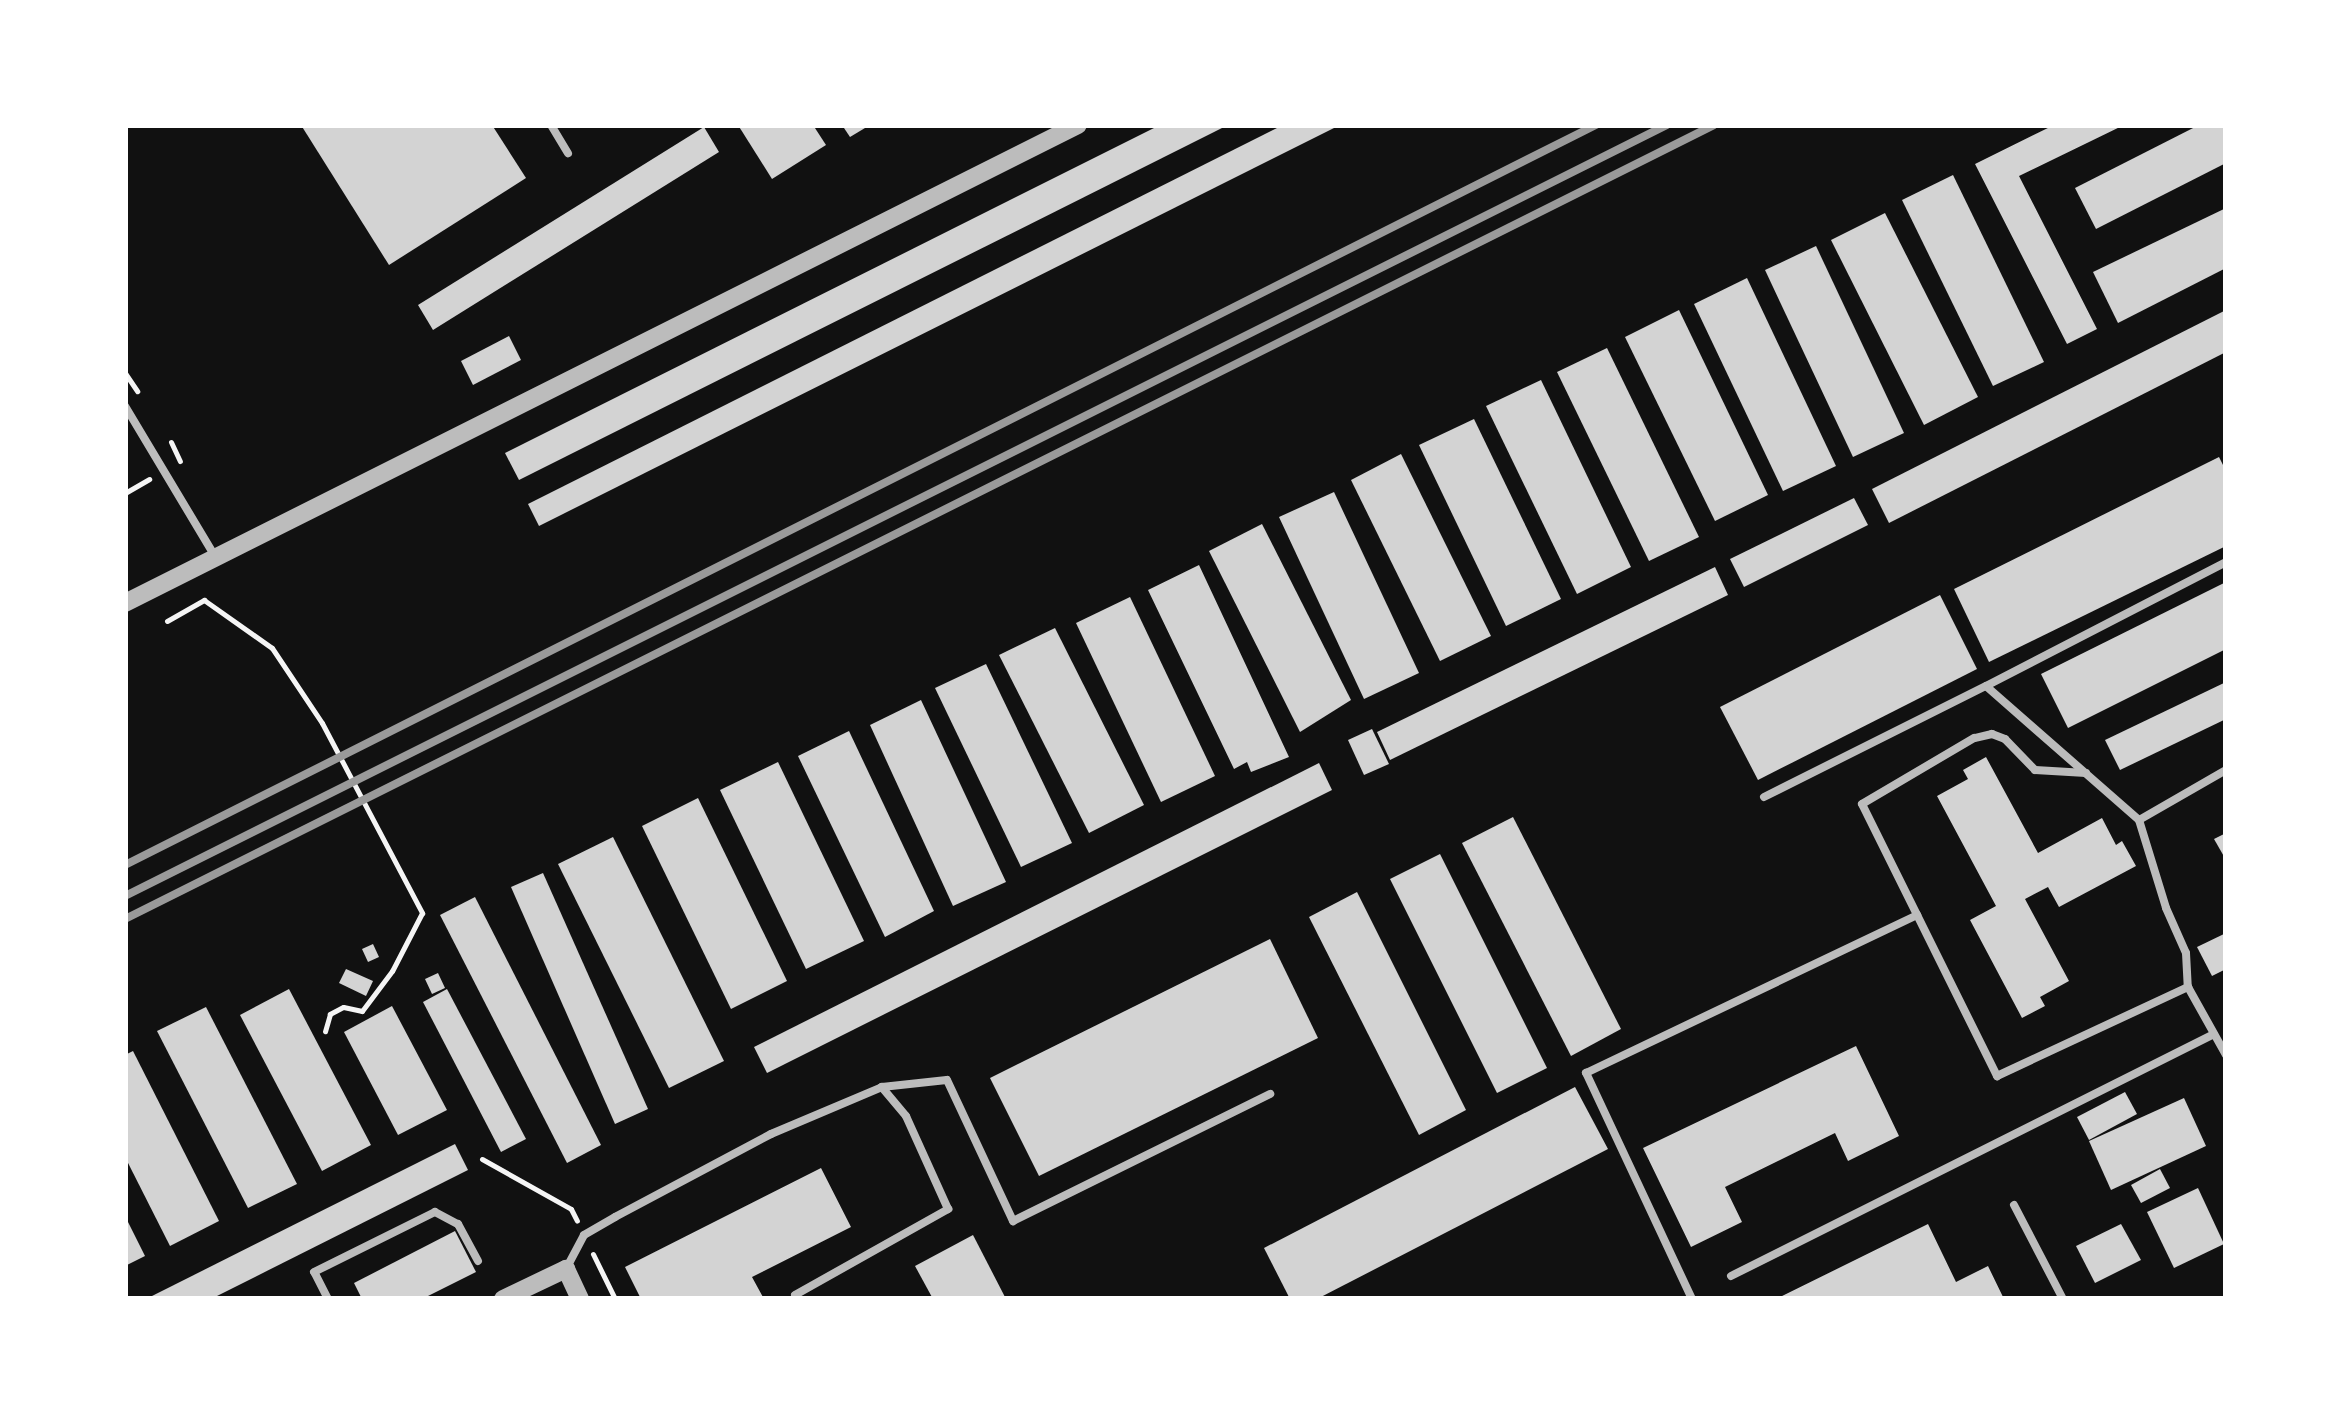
<!DOCTYPE html>
<html>
<head>
<meta charset="utf-8">
<style>
  body { margin:0 }
  #map { position:relative; width:2351px; height:1424px; overflow:hidden; background:#111; font-family:"Alegreya Sans",sans-serif }
  div>[style] { position:absolute }
  [style*='--x'] { left:calc(var(--x)*1px); top:calc(var(--y)*1px); width:calc(var(--w)*1px); rotate:calc(var(--a)*1deg) }
  .building>* { inset:0; background:#d3d3d3 }
  .path>* { height:5px; margin:-2.5px; padding:0 2.5px; transform-origin:2.5px; border-radius:2.5px; background:#f5f5f5 }
  .service>* { height:8px; margin:-4px; padding:0 4px; transform-origin:4px; border-radius:4px; background:#bcbcbc }
  .tertiary>* { height:18px; margin:-9px; padding:0 9px; transform-origin:9px; border-radius:9px; background:#bcbcbc }
  .rail>* { height:8px; margin:-4px; padding:0 4px; transform-origin:4px; border-radius:4px; background:#9a9a9a }
  span { translate:-50% -50%; white-space:nowrap; text-align:center; line-height:1.15; -webkit-text-stroke:8px #fff; paint-order:stroke }
  .frame { position:absolute; inset:0; border:128px solid #fff; pointer-events:none }
</style>
</head>
<body>
<div id="map">
  <div class="building">
    <div style="clip-path:polygon(301px 125px,492px 125px,526px 178px,389px 265px)"></div>
    <div style="clip-path:polygon(738px 125px,813px 125px,826px 145px,772px 179px)"></div>
    <div style="clip-path:polygon(842px 125px,870px 125px,850px 137px)"></div>
    <div style="clip-path:polygon(1160px 125px,1228px 125px,519px 480px,505px 453px)"></div>
    <div style="clip-path:polygon(1283px 125px,1340px 125px,539px 526px,528px 504px)"></div>
    <div style="clip-path:polygon(2054px 125px,2124px 125px,2019px 176px,2097px 329px,2067px 344px,1975px 164px)"></div>
    <div style="clip-path:polygon(2199px 125px,2226px 125px,2226px 163px,2096px 229px,2075px 188px)"></div>
    <div style="clip-path:polygon(704px 127px,719px 152px,433px 330px,418px 305px)"></div>
    <div style="clip-path:polygon(1953px 175px,2044px 362px,1993px 386px,1902px 200px)"></div>
    <div style="clip-path:polygon(2226px 208px,2226px 268px,2118px 323px,2093px 272px)"></div>
    <div style="clip-path:polygon(1885px 213px,1978px 397px,1924px 425px,1831px 240px)"></div>
    <div style="clip-path:polygon(1816px 246px,1904px 433px,1853px 457px,1765px 270px)"></div>
    <div style="clip-path:polygon(1747px 278px,1836px 466px,1783px 491px,1694px 304px)"></div>
    <div style="clip-path:polygon(1679px 310px,1768px 495px,1715px 521px,1625px 337px)"></div>
    <div style="clip-path:polygon(2226px 310px,2226px 352px,1889px 523px,1872px 489px)"></div>
    <div style="clip-path:polygon(509px 336px,521px 360px,473px 385px,461px 361px)"></div>
    <div style="clip-path:polygon(1607px 348px,1699px 537px,1649px 561px,1557px 372px)"></div>
    <div style="clip-path:polygon(1541px 380px,1631px 567px,1577px 594px,1486px 406px)"></div>
    <div style="clip-path:polygon(1474px 419px,1561px 599px,1506px 626px,1419px 445px)"></div>
    <div style="clip-path:polygon(1401px 454px,1491px 636px,1440px 661px,1351px 480px)"></div>
    <div style="clip-path:polygon(2219px 457px,2226px 471px,2226px 546px,1989px 662px,1954px 589px)"></div>
    <div style="clip-path:polygon(1334px 492px,1419px 673px,1364px 699px,1279px 517px)"></div>
    <div style="clip-path:polygon(1854px 498px,1868px 525px,1744px 587px,1730px 559px)"></div>
    <div style="clip-path:polygon(1262px 524px,1351px 700px,1300px 732px,1209px 551px)"></div>
    <div style="clip-path:polygon(1199px 565px,1289px 757px,1251px 772px,1247px 762px,1234px 769px,1148px 590px)"></div>
    <div style="clip-path:polygon(1715px 567px,1728px 595px,1390px 760px,1377px 732px)"></div>
    <div style="clip-path:polygon(2226px 582px,2226px 649px,2068px 728px,2041px 674px)"></div>
    <div style="clip-path:polygon(1940px 595px,1977px 669px,1758px 780px,1720px 707px)"></div>
    <div style="clip-path:polygon(1130px 597px,1215px 776px,1161px 802px,1076px 623px)"></div>
    <div style="clip-path:polygon(1055px 628px,1144px 805px,1089px 833px,999px 655px)"></div>
    <div style="clip-path:polygon(986px 664px,1072px 843px,1021px 867px,935px 688px)"></div>
    <div style="clip-path:polygon(2226px 682px,2226px 719px,2120px 770px,2105px 740px)"></div>
    <div style="clip-path:polygon(921px 700px,1006px 882px,953px 906px,870px 725px)"></div>
    <div style="clip-path:polygon(1372px 729px,1389px 764px,1364px 775px,1348px 740px)"></div>
    <div style="clip-path:polygon(849px 731px,934px 911px,885px 937px,798px 756px)"></div>
    <div style="clip-path:polygon(1986px 757px,2038px 853px,2102px 818px,2116px 845px,2122px 841px,2136px 866px,2059px 907px,2048px 887px,2025px 899px,2069px 981px,2040px 997px,2045px 1006px,2022px 1018px,1970px 920px,1996px 906px,1937px 796px,1968px 779px,1963px 770px)"></div>
    <div style="clip-path:polygon(778px 762px,864px 941px,806px 969px,720px 790px)"></div>
    <div style="clip-path:polygon(1319px 763px,1332px 790px,767px 1073px,754px 1047px)"></div>
    <div style="clip-path:polygon(698px 798px,787px 981px,731px 1009px,642px 826px)"></div>
    <div style="clip-path:polygon(1513px 817px,1621px 1029px,1571px 1056px,1462px 843px)"></div>
    <div style="clip-path:polygon(2226px 833px,2226px 860px,2214px 839px)"></div>
    <div style="clip-path:polygon(613px 837px,724px 1061px,669px 1088px,558px 864px)"></div>
    <div style="clip-path:polygon(1440px 854px,1547px 1068px,1497px 1093px,1390px 879px)"></div>
    <div style="clip-path:polygon(543px 873px,648px 1109px,615px 1124px,511px 887px)"></div>
    <div style="clip-path:polygon(1357px 892px,1466px 1110px,1419px 1135px,1309px 917px)"></div>
    <div style="clip-path:polygon(475px 897px,601px 1145px,567px 1163px,440px 915px)"></div>
    <div style="clip-path:polygon(2226px 933px,2226px 969px,2212px 976px,2197px 947px)"></div>
    <div style="clip-path:polygon(1270px 939px,1318px 1038px,1039px 1176px,990px 1078px)"></div>
    <div style="clip-path:polygon(373px 944px,379px 957px,368px 962px,362px 949px)"></div>
    <div style="clip-path:polygon(346px 969px,373px 981px,366px 996px,339px 983px)"></div>
    <div style="clip-path:polygon(438px 973px,445px 988px,432px 994px,425px 979px)"></div>
    <div style="clip-path:polygon(289px 989px,371px 1145px,322px 1171px,240px 1015px)"></div>
    <div style="clip-path:polygon(447px 989px,526px 1139px,501px 1152px,423px 1002px)"></div>
    <div style="clip-path:polygon(392px 1006px,447px 1110px,398px 1135px,344px 1032px)"></div>
    <div style="clip-path:polygon(206px 1007px,297px 1184px,248px 1208px,157px 1031px)"></div>
    <div style="clip-path:polygon(1856px 1046px,1899px 1136px,1848px 1161px,1835px 1133px,1725px 1187px,1742px 1222px,1691px 1247px,1643px 1148px)"></div>
    <div style="clip-path:polygon(133px 1051px,219px 1221px,170px 1246px,125px 1157px,125px 1055px)"></div>
    <div style="clip-path:polygon(1575px 1087px,1608px 1149px,1317px 1299px,1290px 1299px,1264px 1248px)"></div>
    <div style="clip-path:polygon(2125px 1092px,2137px 1114px,2089px 1140px,2077px 1117px)"></div>
    <div style="clip-path:polygon(2184px 1098px,2206px 1146px,2111px 1190px,2089px 1141px)"></div>
    <div style="clip-path:polygon(455px 1144px,468px 1170px,211px 1299px,146px 1299px)"></div>
    <div style="clip-path:polygon(821px 1168px,851px 1227px,752px 1277px,764px 1299px,641px 1299px,625px 1267px)"></div>
    <div style="clip-path:polygon(2160px 1169px,2170px 1188px,2141px 1203px,2131px 1185px)"></div>
    <div style="clip-path:polygon(2198px 1188px,2224px 1244px,2174px 1268px,2147px 1212px)"></div>
    <div style="clip-path:polygon(125px 1216px,145px 1256px,125px 1266px)"></div>
    <div style="clip-path:polygon(1928px 1224px,1956px 1282px,1988px 1266px,2004px 1299px,1776px 1299px)"></div>
    <div style="clip-path:polygon(2121px 1224px,2141px 1260px,2095px 1283px,2076px 1246px)"></div>
    <div style="clip-path:polygon(455px 1231px,476px 1272px,422px 1299px,362px 1299px,354px 1283px)"></div>
    <div style="clip-path:polygon(973px 1235px,1006px 1299px,933px 1299px,915px 1266px)"></div>
  </div>
  <div class="path">
    <div style="--x:125;--y:373;--w:22;--a:56"></div>
    <div style="--x:171;--y:442;--w:21;--a:65"></div>
    <div style="--x:125;--y:493;--w:28;--a:-30"></div>
    <div style="--x:167;--y:621;--w:43;--a:-29.6"></div>
    <div style="--x:204;--y:600;--w:83;--a:35.2"></div>
    <div style="--x:272;--y:648;--w:90;--a:56.3"></div>
    <div style="--x:322;--y:723;--w:215;--a:62.2"></div>
    <div style="--x:422;--y:913;--w:65;--a:117.3"></div>
    <div style="--x:392;--y:971;--w:50;--a:126.9"></div>
    <div style="--x:362;--y:1011;--w:19;--a:-168"></div>
    <div style="--x:343;--y:1007;--w:15;--a:152"></div>
    <div style="--x:330;--y:1014;--w:18;--a:106"></div>
    <div style="--x:482;--y:1159;--w:102;--a:29.3"></div>
    <div style="--x:571;--y:1209;--w:13;--a:63"></div>
    <div style="--x:593;--y:1254;--w:50;--a:63.9"></div>
  </div>
  <div class="service">
    <div style="--x:551;--y:125;--w:33;--a:59"></div>
    <div style="--x:125;--y:406;--w:177;--a:59.1"></div>
    <div style="--x:2226;--y:770;--w:100;--a:150.1"></div>
    <div style="--x:2139;--y:820;--w:92;--a:72.9"></div>
    <div style="--x:2166;--y:908;--w:49;--a:66"></div>
    <div style="--x:2186;--y:953;--w:34;--a:87"></div>
    <div style="--x:2188;--y:987;--w:78;--a:60.8"></div>
    <div style="--x:2086;--y:773;--w:51;--a:-176.6"></div>
    <div style="--x:2035;--y:770;--w:43;--a:-134.1"></div>
    <div style="--x:2005;--y:739;--w:14;--a:-159"></div>
    <div style="--x:1992;--y:734;--w:18;--a:167"></div>
    <div style="--x:1974;--y:738;--w:130;--a:149.5"></div>
    <div style="--x:1862;--y:804;--w:304;--a:63.6"></div>
    <div style="--x:1997;--y:1076;--w:211;--a:-25"></div>
    <div style="--x:1764;--y:797;--w:248;--a:-26.6"></div>
    <div style="--x:2139;--y:820;--w:203;--a:-138.8"></div>
    <div style="--x:1986;--y:686;--w:270;--a:-27.3"></div>
    <div style="--x:2014;--y:1205;--w:106;--a:62.5"></div>
    <div style="--x:566;--y:1269;--w:38;--a:-62"></div>
    <div style="--x:584;--y:1235;--w:36;--a:-30"></div>
    <div style="--x:615;--y:1217;--w:177;--a:-28"></div>
    <div style="--x:771;--y:1134;--w:121;--a:-22.9"></div>
    <div style="--x:882;--y:1087;--w:65;--a:-6.1"></div>
    <div style="--x:947;--y:1080;--w:156;--a:64.9"></div>
    <div style="--x:1013;--y:1221;--w:287;--a:-26.3"></div>
    <div style="--x:1731;--y:1276;--w:540;--a:-26.61"></div>
    <div style="--x:328;--y:1299;--w:30;--a:-117"></div>
    <div style="--x:314;--y:1272;--w:135;--a:-26.4"></div>
    <div style="--x:435;--y:1212;--w:26;--a:28"></div>
    <div style="--x:458;--y:1224;--w:42;--a:61.6"></div>
    <div style="--x:797;--y:1299;--w:4;--a:-117"></div>
    <div style="--x:795;--y:1295;--w:176;--a:-29.3"></div>
    <div style="--x:948;--y:1209;--w:102;--a:-114.3"></div>
    <div style="--x:906;--y:1116;--w:38;--a:-130"></div>
    <div style="--x:1692;--y:1299;--w:250;--a:-115.1"></div>
    <div style="--x:1586;--y:1073;--w:367;--a:-25.5"></div>
  </div>
  <div class="tertiary">
    <div style="--x:125;--y:603;--w:1066;--a:-26.64"></div>
    <div style="--x:503;--y:1299;--w:70;--a:-25.5"></div>
    <div style="--x:566;--y:1269;--w:33;--a:65"></div>
  </div>
  <div class="rail">
    <div style="--x:125;--y:865;--w:1647;--a:-26.71"></div>
    <div style="--x:125;--y:896;--w:1724;--a:-26.57"></div>
    <div style="--x:125;--y:919;--w:1776;--a:-26.55"></div>
  </div>
  <div class="frame"></div>
</div>
</body>
</html>
